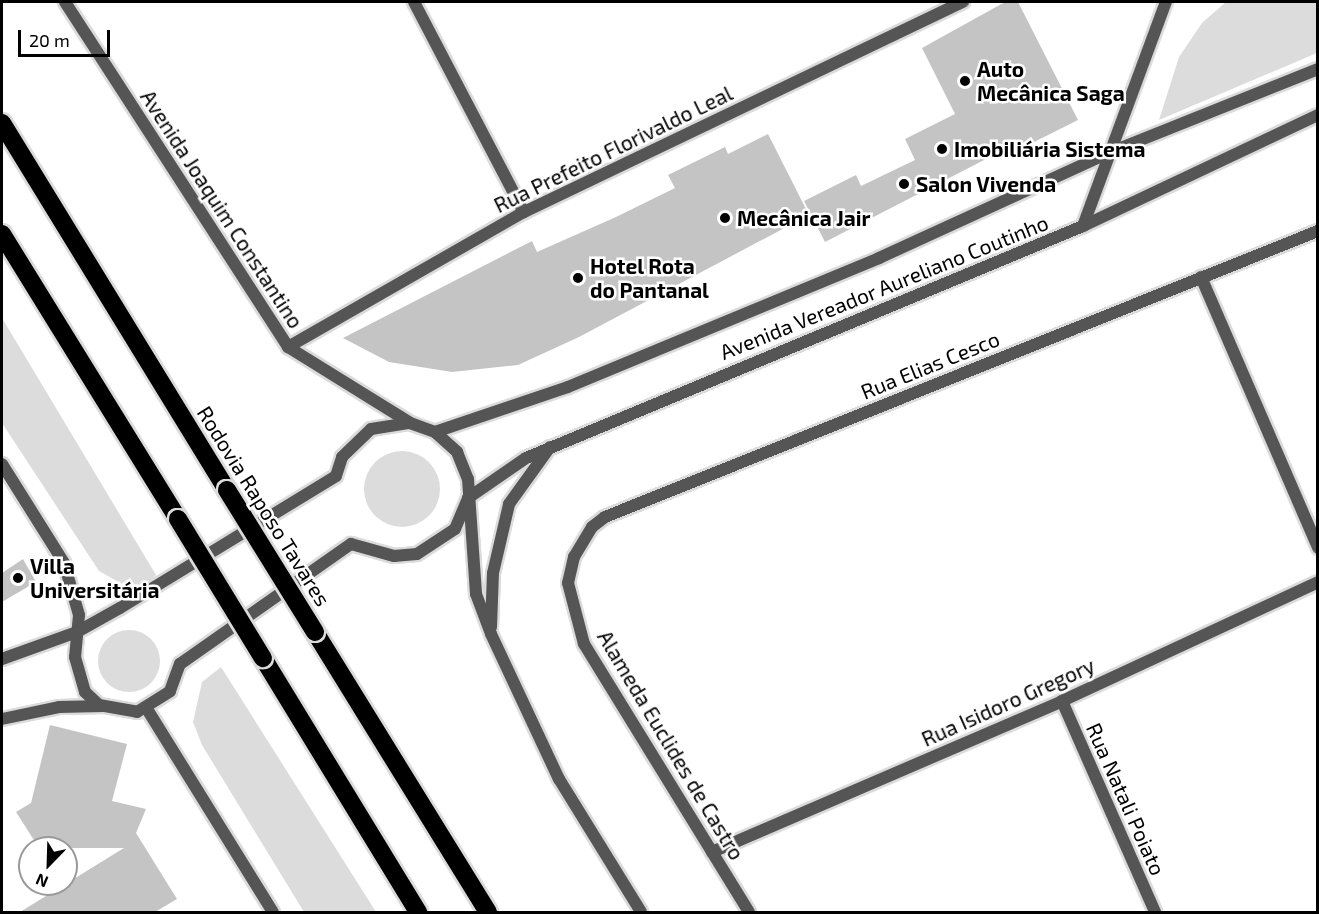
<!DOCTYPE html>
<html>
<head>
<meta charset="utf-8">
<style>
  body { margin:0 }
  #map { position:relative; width:1319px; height:914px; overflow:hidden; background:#fff; font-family:"Exo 2",sans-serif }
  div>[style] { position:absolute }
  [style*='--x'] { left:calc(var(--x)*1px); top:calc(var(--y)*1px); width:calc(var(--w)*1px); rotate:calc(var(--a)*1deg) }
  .green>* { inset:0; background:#dcdcdc }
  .round { border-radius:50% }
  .building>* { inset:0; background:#c4c4c4 }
  .roads { filter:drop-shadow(2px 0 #dbdbdb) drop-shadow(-2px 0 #dbdbdb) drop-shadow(0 2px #dbdbdb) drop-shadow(0 -2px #dbdbdb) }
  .minor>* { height:12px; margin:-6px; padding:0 6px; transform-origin:6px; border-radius:6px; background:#555 }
  .tertiary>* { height:12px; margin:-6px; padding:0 6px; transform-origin:6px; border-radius:6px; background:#555 }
  .motorway>* { height:18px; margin:-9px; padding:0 9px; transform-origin:9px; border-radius:9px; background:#000 }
  .bridges { filter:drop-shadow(2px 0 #dbdbdb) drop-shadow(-2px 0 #dbdbdb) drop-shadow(0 2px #dbdbdb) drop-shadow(0 -2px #dbdbdb) }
  .motorway-bridge>* { height:18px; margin:-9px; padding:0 9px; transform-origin:9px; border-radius:9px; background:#000 }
  .dots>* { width:16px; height:16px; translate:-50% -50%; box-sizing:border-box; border:3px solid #fff; border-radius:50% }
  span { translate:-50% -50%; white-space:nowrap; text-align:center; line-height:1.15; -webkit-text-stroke:5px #fff; paint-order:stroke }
  .poi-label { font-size:21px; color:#000; font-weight:700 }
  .left { translate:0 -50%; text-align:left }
  .street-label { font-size:21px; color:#000 }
  .frame { position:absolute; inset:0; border:3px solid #000; pointer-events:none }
  .north { position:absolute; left:18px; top:836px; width:60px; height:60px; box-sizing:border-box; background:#fff; border:2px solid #999; border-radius:50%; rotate:203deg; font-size:16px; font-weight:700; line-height:24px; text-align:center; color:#000 }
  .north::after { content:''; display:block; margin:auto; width:21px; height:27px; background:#000; clip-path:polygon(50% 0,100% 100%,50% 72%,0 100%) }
  .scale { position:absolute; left:18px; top:30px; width:92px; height:27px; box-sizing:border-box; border:3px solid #000; border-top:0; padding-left:8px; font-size:18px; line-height:21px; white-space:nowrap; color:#000; -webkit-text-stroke:4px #fff; paint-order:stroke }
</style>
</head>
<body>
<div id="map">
  <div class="green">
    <div style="clip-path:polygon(1226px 2px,1317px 2px,1317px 53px,1159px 120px,1179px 57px,1202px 23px)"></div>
    <div style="clip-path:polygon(2px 318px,156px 575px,146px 585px,133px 590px,99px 571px,2px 423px)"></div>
    <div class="round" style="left:364px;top:451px;width:76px;height:76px"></div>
    <div class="round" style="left:98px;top:630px;width:62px;height:62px"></div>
    <div style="clip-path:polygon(221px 667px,376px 912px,304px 912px,202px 745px,193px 722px,202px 682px)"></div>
  </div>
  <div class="building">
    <div style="clip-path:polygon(1005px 2px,1018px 2px,1078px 120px,1024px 147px,1021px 141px,825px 242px,804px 201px,856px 175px,861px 186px,915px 160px,905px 139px,955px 114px,922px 48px)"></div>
    <div style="clip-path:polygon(768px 134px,809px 215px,579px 337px,518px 365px,452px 372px,389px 362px,343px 338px,532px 241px,537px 252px,616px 217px,675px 188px,668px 175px,725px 147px,728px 154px)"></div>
    <div style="clip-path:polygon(23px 559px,36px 582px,2px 602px,2px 573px)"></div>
    <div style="clip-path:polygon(50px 725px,127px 744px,112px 801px,146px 809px,136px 833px,177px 899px,155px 912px,20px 912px,124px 848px,39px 848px,16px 812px,31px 803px)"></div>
  </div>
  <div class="roads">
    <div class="minor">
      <div style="--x:414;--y:2;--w:237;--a:62.4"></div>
      <div style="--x:1083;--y:226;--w:239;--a:-69.7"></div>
      <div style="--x:1201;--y:277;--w:295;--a:66.6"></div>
      <div style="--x:288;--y:347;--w:272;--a:-29.8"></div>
      <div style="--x:524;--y:212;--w:487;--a:-25.6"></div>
      <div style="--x:1062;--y:701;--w:231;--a:66.2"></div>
      <div style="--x:712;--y:852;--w:381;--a:-23.3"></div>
      <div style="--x:1062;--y:701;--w:282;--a:-24.9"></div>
      <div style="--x:749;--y:912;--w:315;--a:-121.6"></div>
      <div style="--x:584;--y:644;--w:63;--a:-104.7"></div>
      <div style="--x:568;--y:583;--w:27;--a:-77"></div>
      <div style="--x:574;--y:557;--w:35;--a:-59"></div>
      <div style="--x:592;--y:527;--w:16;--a:-38"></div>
      <div style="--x:605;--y:517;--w:768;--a:-21.86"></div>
    </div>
    <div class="tertiary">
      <div style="--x:65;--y:2;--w:411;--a:57.1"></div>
      <div style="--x:288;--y:347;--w:142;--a:31.8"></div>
      <div style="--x:435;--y:432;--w:140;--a:-18.7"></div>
      <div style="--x:568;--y:387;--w:337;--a:-22.5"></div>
      <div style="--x:879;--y:258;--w:252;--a:-24.6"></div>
      <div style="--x:1108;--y:153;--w:226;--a:-21.8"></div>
      <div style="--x:2;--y:464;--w:117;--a:57.9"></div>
      <div style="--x:64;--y:563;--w:54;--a:73.9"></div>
      <div style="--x:79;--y:615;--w:42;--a:95.4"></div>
      <div style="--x:75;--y:657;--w:36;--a:74"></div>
      <div style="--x:85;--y:692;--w:19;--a:43"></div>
      <div style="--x:99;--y:705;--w:39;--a:10"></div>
      <div style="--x:137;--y:712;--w:39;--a:-32"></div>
      <div style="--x:170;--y:691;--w:29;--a:-70"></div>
      <div style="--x:180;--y:664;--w:209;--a:-35.1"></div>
      <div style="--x:351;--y:544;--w:45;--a:15.6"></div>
      <div style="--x:394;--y:556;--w:23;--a:-5"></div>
      <div style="--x:417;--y:554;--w:45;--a:-33.3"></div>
      <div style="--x:455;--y:529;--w:34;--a:-67"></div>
      <div style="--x:468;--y:498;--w:70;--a:-34.6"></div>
      <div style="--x:526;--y:458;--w:603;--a:-22.61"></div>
      <div style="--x:1083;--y:226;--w:260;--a:-25.3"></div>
      <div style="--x:491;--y:627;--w:54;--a:-87.9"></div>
      <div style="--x:493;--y:573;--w:71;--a:-76.9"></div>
      <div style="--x:509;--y:504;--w:70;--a:-54.3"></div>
      <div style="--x:2;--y:659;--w:80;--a:-19.8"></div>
      <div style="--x:77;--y:632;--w:49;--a:-29.2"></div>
      <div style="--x:120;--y:608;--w:253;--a:-31.4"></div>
      <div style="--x:336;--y:476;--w:20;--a:-72"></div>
      <div style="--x:342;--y:457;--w:40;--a:-44"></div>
      <div style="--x:371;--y:429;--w:39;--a:-9"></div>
      <div style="--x:410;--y:423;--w:27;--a:20"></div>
      <div style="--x:435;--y:432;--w:30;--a:42"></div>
      <div style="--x:457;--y:452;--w:29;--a:68"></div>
      <div style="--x:468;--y:479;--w:115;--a:86"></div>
      <div style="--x:476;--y:594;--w:43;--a:69.4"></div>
      <div style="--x:491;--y:634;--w:160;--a:64.9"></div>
      <div style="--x:559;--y:779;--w:156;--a:58.3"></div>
      <div style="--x:147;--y:709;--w:239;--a:58.2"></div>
      <div style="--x:2;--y:719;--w:58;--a:-11.9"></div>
      <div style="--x:59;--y:707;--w:44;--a:-1.3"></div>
    </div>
    <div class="motorway">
      <div style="--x:2;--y:123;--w:430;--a:58.5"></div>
      <div style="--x:2;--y:234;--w:335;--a:58.3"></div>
      <div style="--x:315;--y:632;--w:329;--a:58.3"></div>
      <div style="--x:263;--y:658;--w:298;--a:58.6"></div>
    </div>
  </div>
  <div class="bridges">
    <div class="motorway-bridge">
      <div style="--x:227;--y:490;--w:167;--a:58.2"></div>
      <div style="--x:178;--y:519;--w:163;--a:58.6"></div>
    </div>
  </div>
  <div class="dots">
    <div style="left:965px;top:81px;background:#000"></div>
    <div style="left:942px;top:149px;background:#000"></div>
    <div style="left:904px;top:184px;background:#000"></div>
    <div style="left:725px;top:218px;background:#000"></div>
    <div style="left:578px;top:278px;background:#000"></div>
    <div style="left:18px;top:578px;background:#000"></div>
  </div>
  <div class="poi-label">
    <span class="left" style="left:977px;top:81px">Auto<br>Mecânica Saga</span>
    <span class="left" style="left:954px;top:149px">Imobiliária Sistema</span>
    <span class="left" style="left:916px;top:184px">Salon Vivenda</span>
    <span class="left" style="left:737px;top:218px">Mecânica Jair</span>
    <span class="left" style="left:590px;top:278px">Hotel Rota<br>do Pantanal</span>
    <span class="left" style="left:30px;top:578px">Villa<br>Universitária</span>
  </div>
  <div class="street-label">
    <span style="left:613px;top:149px;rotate:-26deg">Rua Prefeito Florivaldo Leal</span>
    <span style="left:222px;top:209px;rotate:57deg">Avenida Joaquim Constantino</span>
    <span style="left:884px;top:287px;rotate:-22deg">Avenida Vereador Aureliano Coutinho</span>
    <span style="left:930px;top:365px;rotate:-22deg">Rua Elias Cesco</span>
    <span style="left:264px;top:506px;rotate:58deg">Rodovia Raposo Tavares</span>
    <span style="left:1008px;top:702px;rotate:-24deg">Rua Isidoro Gregory</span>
    <span style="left:671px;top:745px;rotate:59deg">Alameda Euclides de Castro</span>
    <span style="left:1126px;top:799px;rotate:66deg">Rua Natali Poiato</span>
  </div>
  <div class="frame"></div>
  <div class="north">N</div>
  <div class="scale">20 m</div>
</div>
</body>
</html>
